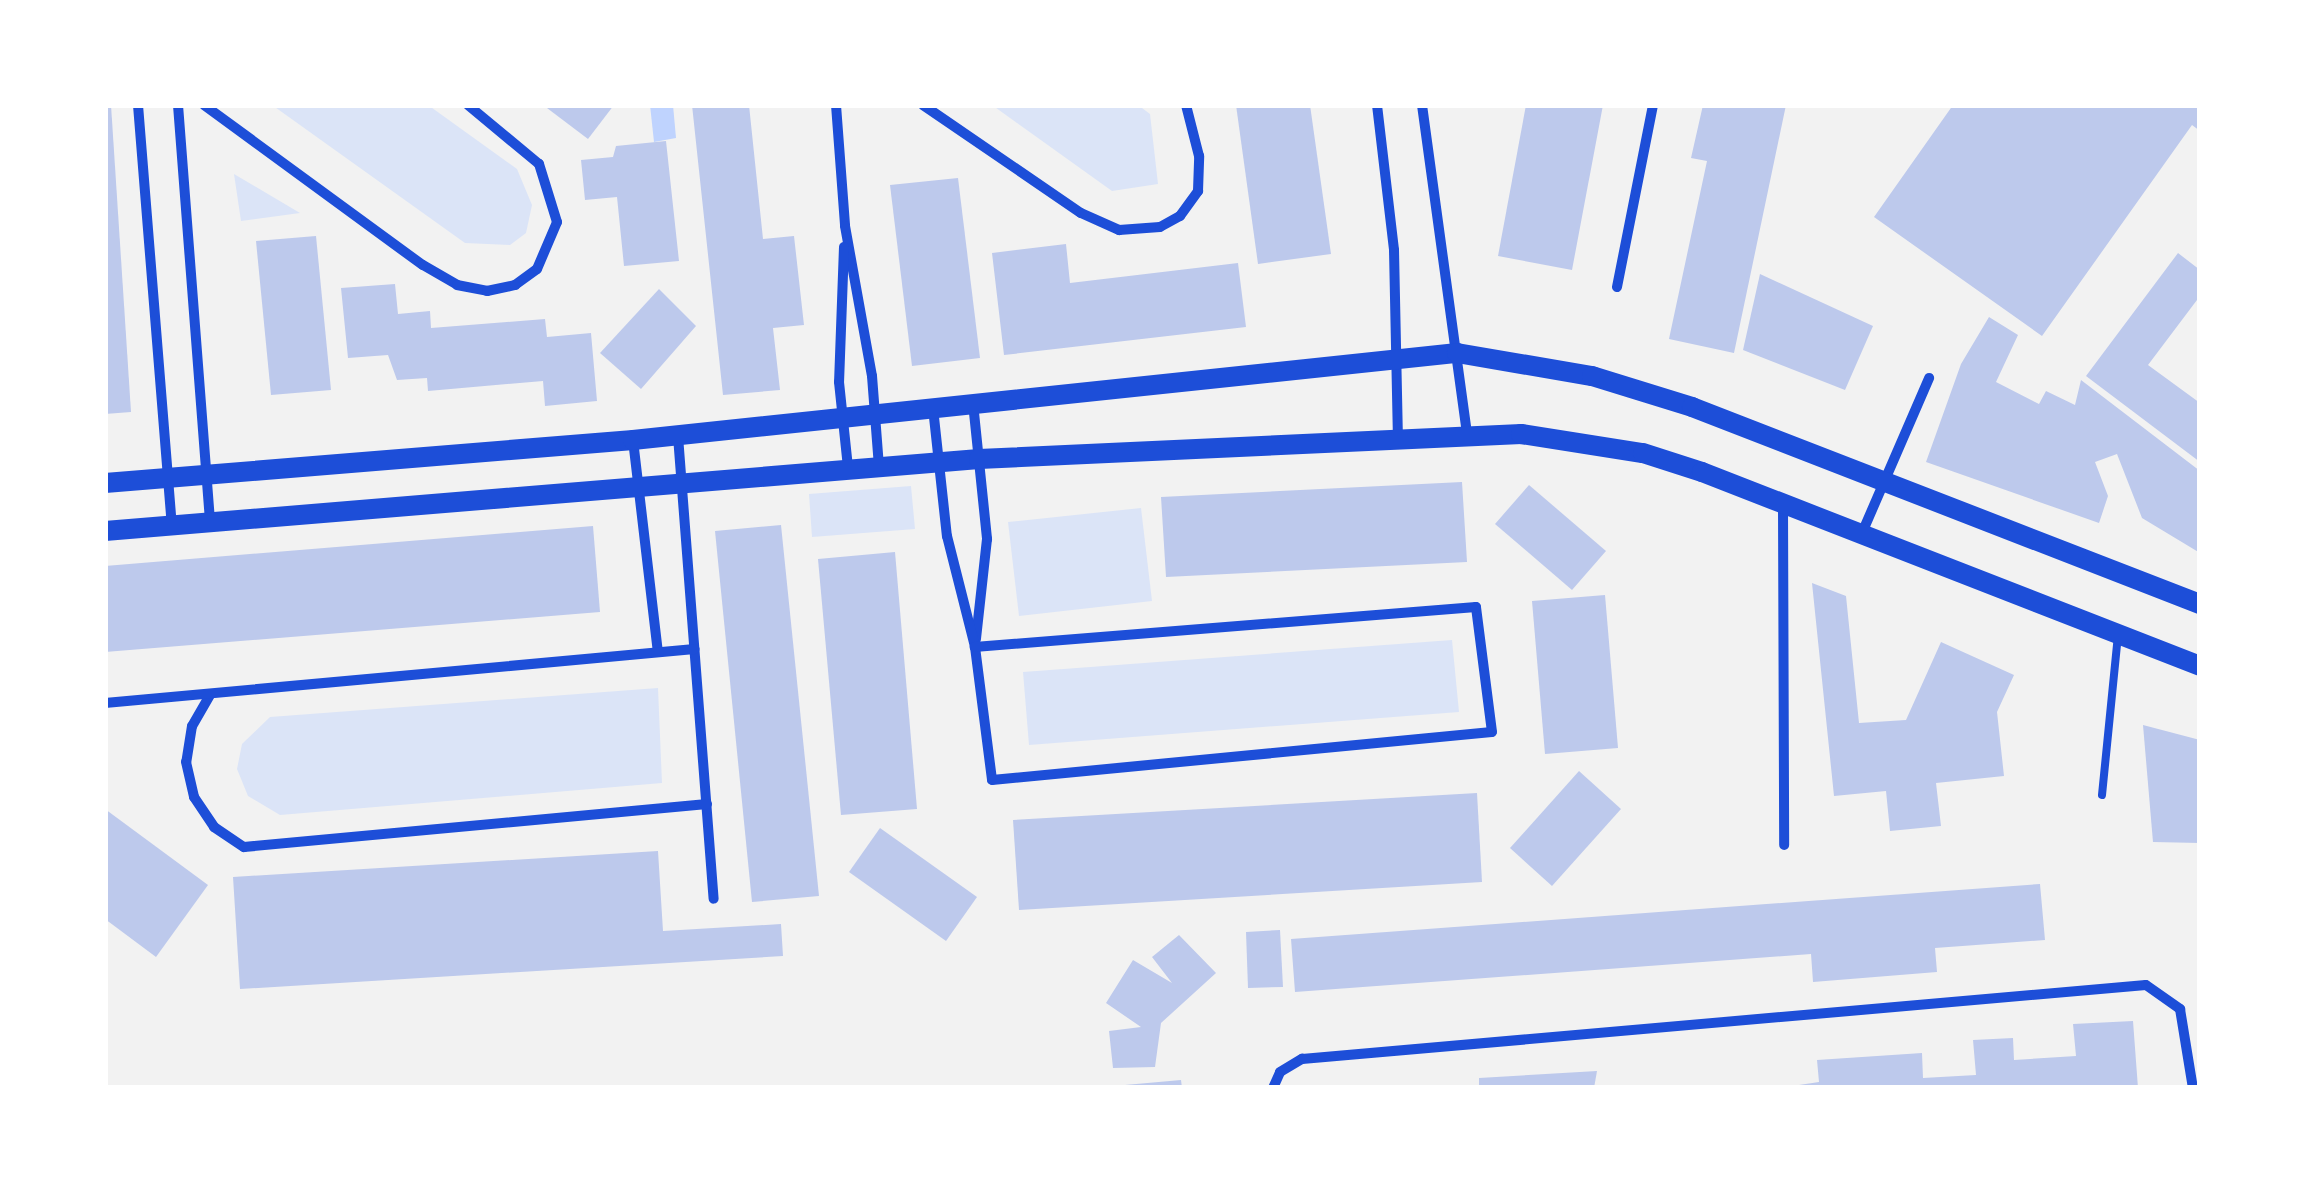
<!DOCTYPE html>
<html>
<head>
<meta charset="utf-8">
<style>
  body { margin:0 }
  #map { position:relative; width:2305px; height:1193px; overflow:hidden; background:#f2f2f2; font-family:Roboto,sans-serif }
  div>[style] { position:absolute }
  [style*='--x'] { left:calc(var(--x)*1px); top:calc(var(--y)*1px); width:calc(var(--w)*1px); rotate:calc(var(--a)*1deg) }
  .green>* { inset:0; background:#dbe4f7 }
  .water>* { inset:0; background:#bfd3fe }
  .building>* { inset:0; background:#bdc9ec }
  .service>* { height:8px; margin:-4px; padding:0 4px; transform-origin:4px; border-radius:4px; background:#1d4ed8 }
  .minor>* { height:10px; margin:-5px; padding:0 5px; transform-origin:5px; border-radius:5px; background:#1d4ed8 }
  .secondary>* { height:20px; margin:-10px; padding:0 10px; transform-origin:10px; border-radius:10px; background:#1d4ed8 }
  span { translate:-50% -50%; white-space:nowrap; text-align:center; line-height:1.15; -webkit-text-stroke:8px #fff; paint-order:stroke }
  .frame { position:absolute; inset:0; border:108px solid #fff; pointer-events:none }
</style>
</head>
<body>
<div id="map">
  <div class="green">
    <div style="clip-path:polygon(272px 105px,428px 105px,517px 169px,532px 205px,526px 233px,510px 245px,465px 243px)"></div>
    <div style="clip-path:polygon(992px 105px,1138px 105px,1150px 114px,1158px 184px,1112px 191px)"></div>
    <div style="clip-path:polygon(234px 174px,300px 213px,241px 221px)"></div>
    <div style="clip-path:polygon(911px 486px,915px 529px,812px 537px,809px 494px)"></div>
    <div style="clip-path:polygon(1141px 508px,1152px 601px,1019px 616px,1008px 522px)"></div>
    <div style="clip-path:polygon(1452px 640px,1459px 712px,1029px 745px,1023px 672px)"></div>
    <div style="clip-path:polygon(658px 688px,662px 783px,280px 815px,248px 796px,237px 769px,242px 744px,270px 717px)"></div>
  </div>
  <div class="water">
    <div style="clip-path:polygon(650px 105px,673px 105px,676px 138px,654px 142px)"></div>
  </div>
  <div class="building">
    <div style="clip-path:polygon(105px 105px,111px 105px,131px 412px,105px 414px)"></div>
    <div style="clip-path:polygon(543px 105px,614px 105px,588px 139px)"></div>
    <div style="clip-path:polygon(692px 105px,749px 105px,763px 239px,794px 236px,804px 325px,773px 328px,780px 390px,723px 395px)"></div>
    <div style="clip-path:polygon(1236px 105px,1310px 105px,1331px 254px,1258px 264px)"></div>
    <div style="clip-path:polygon(1526px 105px,1603px 105px,1572px 270px,1498px 256px)"></div>
    <div style="clip-path:polygon(1703px 105px,1786px 105px,1734px 353px,1669px 339px,1707px 161px,1691px 158px)"></div>
    <div style="clip-path:polygon(1953px 105px,2200px 105px,2200px 131px,2192px 125px,2042px 336px,1874px 217px)"></div>
    <div style="clip-path:polygon(666px 141px,679px 261px,624px 266px,617px 197px,585px 200px,581px 160px,613px 157px,616px 146px)"></div>
    <div style="clip-path:polygon(958px 178px,980px 358px,912px 366px,890px 185px)"></div>
    <div style="clip-path:polygon(316px 236px,331px 390px,271px 395px,256px 241px)"></div>
    <div style="clip-path:polygon(1066px 244px,1070px 283px,1238px 263px,1246px 327px,1004px 355px,992px 253px)"></div>
    <div style="clip-path:polygon(2178px 253px,2200px 270px,2200px 296px,2148px 365px,2200px 403px,2200px 462px,2086px 376px)"></div>
    <div style="clip-path:polygon(1760px 274px,1873px 326px,1845px 390px,1743px 350px)"></div>
    <div style="clip-path:polygon(395px 284px,398px 314px,430px 311px,431px 328px,545px 319px,547px 337px,591px 333px,597px 401px,545px 406px,543px 381px,428px 391px,427px 378px,397px 380px,388px 355px,348px 358px,341px 288px)"></div>
    <div style="clip-path:polygon(659px 289px,696px 326px,641px 389px,600px 353px)"></div>
    <div style="clip-path:polygon(1989px 317px,2018px 335px,1996px 382px,2039px 404px,2046px 391px,2075px 405px,2081px 380px,2200px 471px,2200px 553px,2142px 518px,2117px 454px,2095px 462px,2108px 496px,2099px 523px,1926px 462px,1961px 364px)"></div>
    <div style="clip-path:polygon(1462px 482px,1467px 562px,1166px 577px,1161px 497px)"></div>
    <div style="clip-path:polygon(1529px 485px,1606px 551px,1572px 590px,1495px 524px)"></div>
    <div style="clip-path:polygon(781px 525px,819px 896px,752px 902px,715px 531px)"></div>
    <div style="clip-path:polygon(593px 526px,600px 612px,105px 652px,105px 566px)"></div>
    <div style="clip-path:polygon(895px 552px,917px 809px,841px 815px,818px 559px)"></div>
    <div style="clip-path:polygon(1812px 583px,1846px 596px,1859px 723px,1906px 720px,1941px 642px,2014px 675px,1997px 712px,2004px 776px,1936px 783px,1941px 826px,1890px 831px,1886px 791px,1834px 796px)"></div>
    <div style="clip-path:polygon(1605px 595px,1618px 748px,1545px 754px,1532px 601px)"></div>
    <div style="clip-path:polygon(2143px 725px,2200px 740px,2200px 843px,2153px 842px)"></div>
    <div style="clip-path:polygon(1579px 771px,1621px 809px,1552px 886px,1510px 848px)"></div>
    <div style="clip-path:polygon(1477px 793px,1482px 882px,1019px 910px,1013px 820px)"></div>
    <div style="clip-path:polygon(105px 809px,208px 885px,156px 957px,105px 919px)"></div>
    <div style="clip-path:polygon(880px 828px,977px 897px,946px 941px,849px 872px)"></div>
    <div style="clip-path:polygon(658px 851px,663px 931px,781px 924px,783px 956px,240px 989px,233px 877px)"></div>
    <div style="clip-path:polygon(2040px 884px,2045px 940px,1935px 948px,1937px 972px,1813px 982px,1811px 954px,1295px 992px,1291px 939px)"></div>
    <div style="clip-path:polygon(1280px 930px,1283px 987px,1248px 988px,1246px 932px)"></div>
    <div style="clip-path:polygon(1179px 935px,1216px 973px,1161px 1023px,1155px 1067px,1113px 1068px,1109px 1031px,1141px 1027px,1106px 1003px,1133px 960px,1172px 983px,1152px 957px)"></div>
    <div style="clip-path:polygon(2133px 1021px,2138px 1088px,1779px 1088px,1819px 1082px,1817px 1060px,1922px 1053px,1923px 1078px,1976px 1075px,1973px 1040px,2013px 1038px,2014px 1060px,2076px 1056px,2073px 1024px)"></div>
    <div style="clip-path:polygon(1597px 1071px,1594px 1088px,1479px 1088px,1479px 1078px)"></div>
    <div style="clip-path:polygon(1181px 1080px,1182px 1088px,1125px 1088px,1125px 1085px)"></div>
  </div>
  <div class="service">
    <div style="--x:2102;--y:795;--w:161;--a:-84.3"></div>
  </div>
  <div class="minor">
    <div style="--x:138;--y:105;--w:421;--a:85.4"></div>
    <div style="--x:178;--y:105;--w:417;--a:85.6"></div>
    <div style="--x:204;--y:105;--w:271;--a:36.2"></div>
    <div style="--x:423;--y:265;--w:39;--a:30"></div>
    <div style="--x:457;--y:285;--w:31;--a:11"></div>
    <div style="--x:487;--y:291;--w:29;--a:-12"></div>
    <div style="--x:515;--y:285;--w:27;--a:-36"></div>
    <div style="--x:537;--y:269;--w:51;--a:-66.9"></div>
    <div style="--x:557;--y:222;--w:61;--a:-107.2"></div>
    <div style="--x:539;--y:164;--w:92;--a:-140.3"></div>
    <div style="--x:836;--y:105;--w:121;--a:85.7"></div>
    <div style="--x:845;--y:226;--w:152;--a:79.8"></div>
    <div style="--x:872;--y:376;--w:90;--a:85.6"></div>
    <div style="--x:923;--y:105;--w:191;--a:34.4"></div>
    <div style="--x:1081;--y:213;--w:42;--a:24.1"></div>
    <div style="--x:1119;--y:230;--w:41;--a:-4.2"></div>
    <div style="--x:1160;--y:227;--w:23;--a:-29"></div>
    <div style="--x:1180;--y:216;--w:31;--a:-54"></div>
    <div style="--x:1198;--y:191;--w:35;--a:-88"></div>
    <div style="--x:1199;--y:156;--w:53;--a:-104.3"></div>
    <div style="--x:1377;--y:105;--w:146;--a:83.3"></div>
    <div style="--x:1394;--y:250;--w:188;--a:88.8"></div>
    <div style="--x:1422;--y:105;--w:330;--a:82.2"></div>
    <div style="--x:844;--y:247;--w:135;--a:92.1"></div>
    <div style="--x:839;--y:382;--w:86;--a:84"></div>
    <div style="--x:1617;--y:287;--w:186;--a:-78.8"></div>
    <div style="--x:973;--y:403;--w:137;--a:84.1"></div>
    <div style="--x:987;--y:539;--w:101;--a:96.3"></div>
    <div style="--x:933;--y:408;--w:129;--a:83.8"></div>
    <div style="--x:947;--y:536;--w:114;--a:75.8"></div>
    <div style="--x:975;--y:647;--w:134;--a:82.7"></div>
    <div style="--x:992;--y:780;--w:502;--a:-5.48"></div>
    <div style="--x:1492;--y:732;--w:126;--a:-97.3"></div>
    <div style="--x:1476;--y:607;--w:503;--a:175.44"></div>
    <div style="--x:678;--y:436;--w:464;--a:85.6"></div>
    <div style="--x:633;--y:440;--w:213;--a:83.3"></div>
    <div style="--x:1783;--y:507;--w:338;--a:89.8"></div>
    <div style="--x:1862;--y:533;--w:169;--a:-66.6"></div>
    <div style="--x:210;--y:695;--w:36;--a:120"></div>
    <div style="--x:192;--y:726;--w:36;--a:99"></div>
    <div style="--x:186;--y:762;--w:36;--a:77"></div>
    <div style="--x:194;--y:797;--w:36;--a:56"></div>
    <div style="--x:214;--y:827;--w:36;--a:34"></div>
    <div style="--x:244;--y:847;--w:465;--a:-5.3"></div>
    <div style="--x:105;--y:703;--w:592;--a:-5.23"></div>
    <div style="--x:1273;--y:1088;--w:17;--a:-66"></div>
    <div style="--x:1280;--y:1072;--w:26;--a:-31"></div>
    <div style="--x:1302;--y:1059;--w:847;--a:-5.01"></div>
    <div style="--x:2146;--y:985;--w:42;--a:35.2"></div>
    <div style="--x:2180;--y:1009;--w:80;--a:80.7"></div>
  </div>
  <div class="secondary">
    <div style="--x:105;--y:483;--w:530;--a:-4.66"></div>
    <div style="--x:633;--y:440;--w:829;--a:-6.03"></div>
    <div style="--x:1457;--y:353;--w:137;--a:9.7"></div>
    <div style="--x:1592;--y:376;--w:105;--a:17.2"></div>
    <div style="--x:1692;--y:407;--w:545;--a:21.2"></div>
    <div style="--x:105;--y:531;--w:877;--a:-4.71"></div>
    <div style="--x:979;--y:459;--w:543;--a:-2.64"></div>
    <div style="--x:1521;--y:434;--w:123;--a:8.9"></div>
    <div style="--x:1643;--y:453;--w:62;--a:17.9"></div>
    <div style="--x:1702;--y:472;--w:534;--a:21.28"></div>
  </div>
  <div class="frame"></div>
</div>
</body>
</html>
